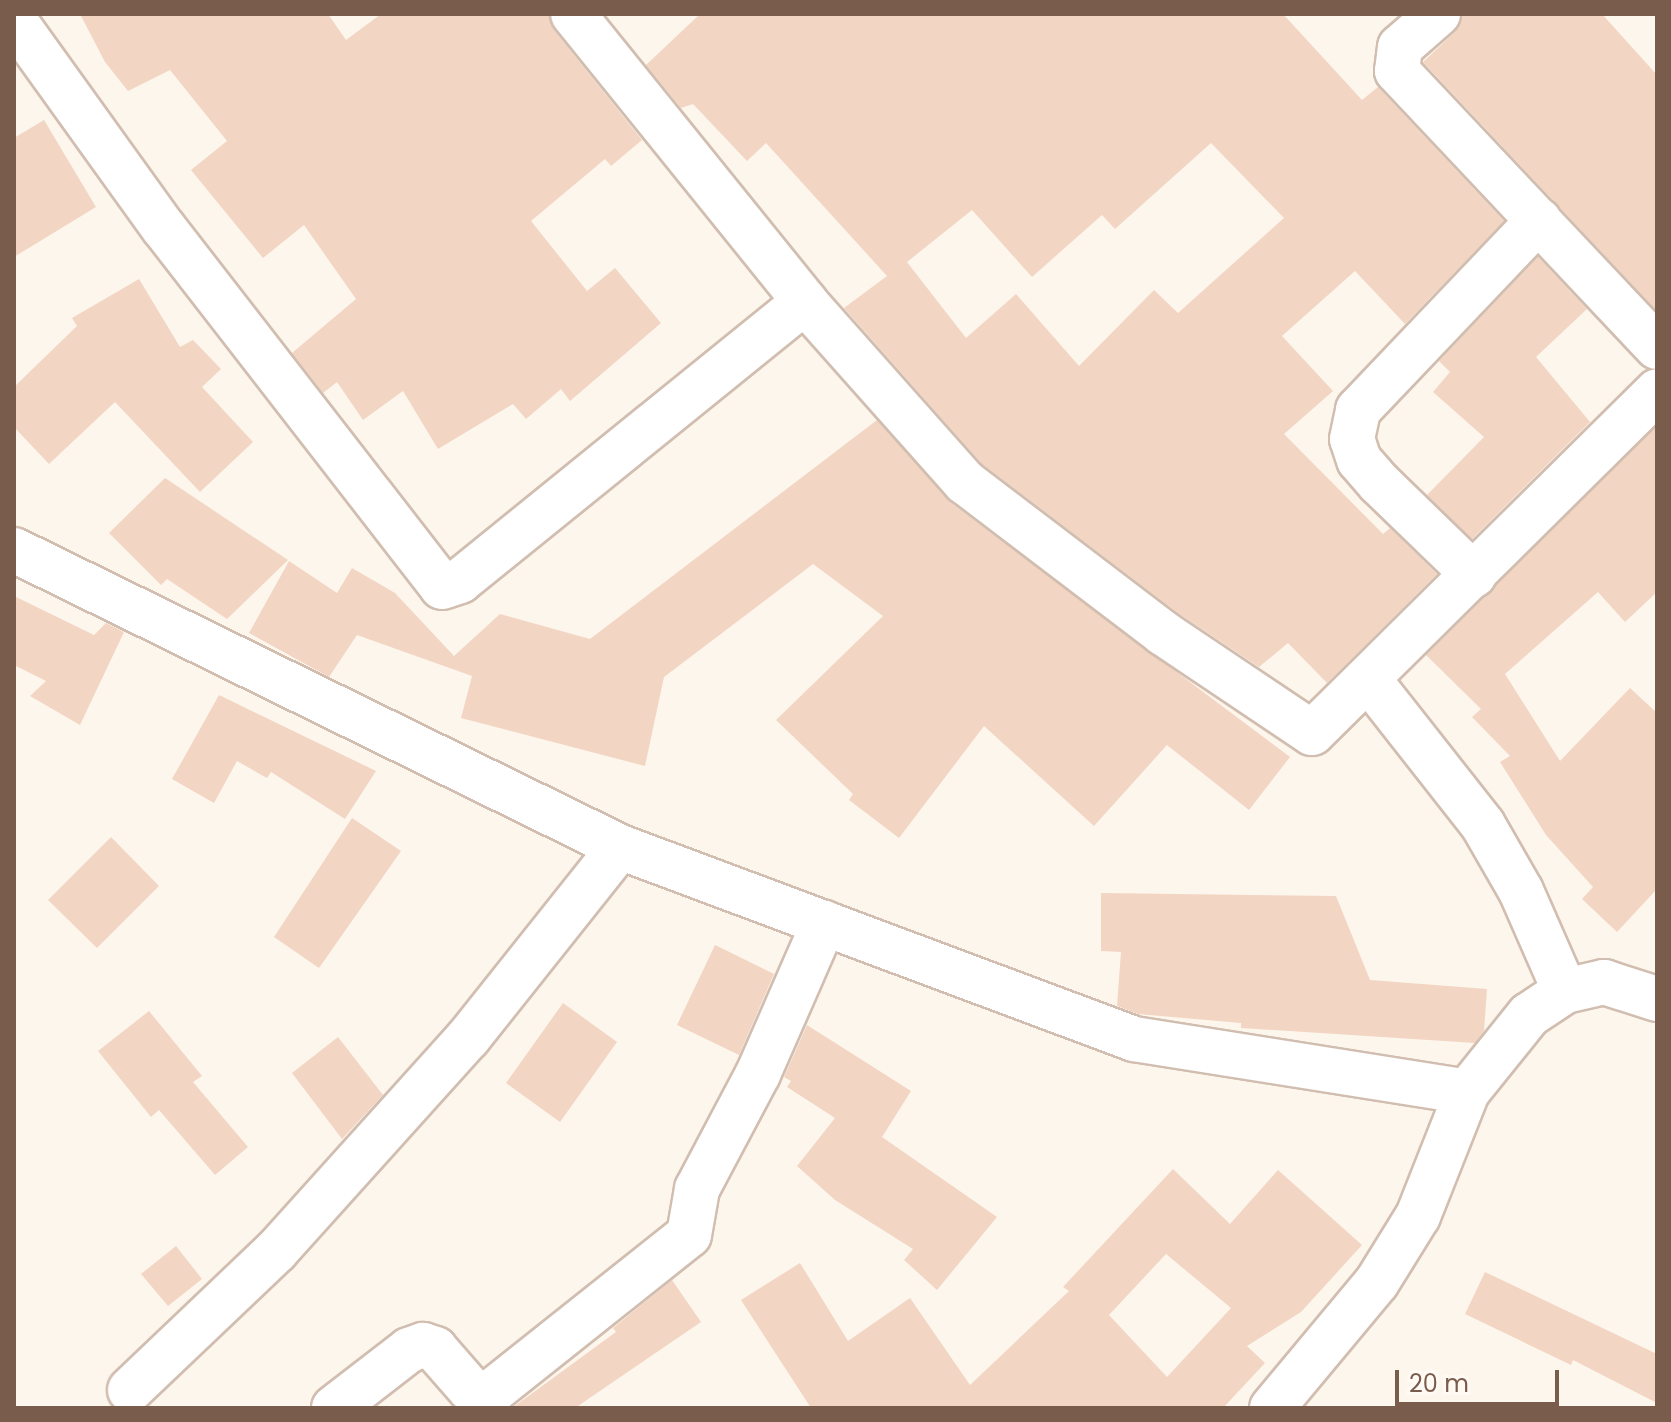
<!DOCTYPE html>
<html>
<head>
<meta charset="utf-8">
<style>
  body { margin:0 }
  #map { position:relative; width:1671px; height:1422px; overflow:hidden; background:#fdf6ec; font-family:Poppins,sans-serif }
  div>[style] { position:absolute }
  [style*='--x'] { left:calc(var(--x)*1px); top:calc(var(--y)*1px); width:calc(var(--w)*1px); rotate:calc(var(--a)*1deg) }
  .building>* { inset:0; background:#f3d5c3 }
  .roads { filter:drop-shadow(2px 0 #d1beb0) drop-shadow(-2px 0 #d1beb0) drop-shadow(0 2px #d1beb0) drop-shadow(0 -2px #d1beb0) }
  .minor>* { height:44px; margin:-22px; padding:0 22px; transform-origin:22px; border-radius:22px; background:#fff }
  span { translate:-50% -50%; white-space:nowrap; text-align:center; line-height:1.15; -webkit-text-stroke:6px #fffaf3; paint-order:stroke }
  .frame { position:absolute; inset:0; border:16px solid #7a5c4d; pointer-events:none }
  .scale { position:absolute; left:1395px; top:1370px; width:164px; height:36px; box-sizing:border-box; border:4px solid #7a5c4d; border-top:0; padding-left:10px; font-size:24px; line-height:28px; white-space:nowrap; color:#7a5c4d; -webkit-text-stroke:6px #fffaf3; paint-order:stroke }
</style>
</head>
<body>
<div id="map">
  <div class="building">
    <div style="clip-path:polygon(80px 14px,328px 14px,346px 40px,381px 14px,549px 14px,554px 30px,642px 140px,611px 166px,605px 159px,531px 221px,587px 291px,615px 268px,661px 323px,570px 401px,561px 389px,526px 419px,513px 404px,438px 449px,403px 391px,363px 420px,337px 382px,323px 393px,292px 353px,356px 299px,304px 225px,263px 258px,191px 170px,227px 141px,170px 70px,128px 91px,105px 62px)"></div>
    <div style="clip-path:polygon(evenodd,700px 14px,1283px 14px,1362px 100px,1378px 87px,1504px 221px,1405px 324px,1355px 271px,1282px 336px,1333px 391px,1284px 434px,1383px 534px,1390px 528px,1437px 574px,1327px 683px,1288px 643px,1259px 667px,1178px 613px,982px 464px,844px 308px,887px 276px,766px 143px,747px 161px,693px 104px,681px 108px,646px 65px,700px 14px,1211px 143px,1284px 218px,1178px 313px,1154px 290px,1079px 366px,1016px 294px,966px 338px,907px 262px,972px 210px,1032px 277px,1102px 215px,1115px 229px,1211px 143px)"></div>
    <div style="clip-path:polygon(1462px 14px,1602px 14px,1657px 75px,1657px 311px,1423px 62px,1455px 32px)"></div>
    <div style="clip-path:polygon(44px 120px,96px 207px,14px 257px,14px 138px)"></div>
    <div style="clip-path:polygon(1538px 257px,1587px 309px,1536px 357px,1590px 422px,1472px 539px,1427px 495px,1484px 437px,1433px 392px,1450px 372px,1439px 361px)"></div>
    <div style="clip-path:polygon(139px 279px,180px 347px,193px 340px,221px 369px,202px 387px,253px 442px,200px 492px,115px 402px,49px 464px,14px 427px,14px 387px,77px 326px,72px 318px)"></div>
    <div style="clip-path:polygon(877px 420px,950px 502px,1290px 757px,1249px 810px,1167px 745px,1094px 826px,984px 726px,899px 838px,849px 800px,853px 794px,776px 720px,883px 616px,813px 564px,664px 677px,645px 766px,461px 718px,472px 676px,357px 635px,329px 677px,249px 633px,289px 561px,337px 593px,352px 568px,395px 593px,454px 656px,500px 614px,590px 639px)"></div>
    <div style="clip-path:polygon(1657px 426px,1657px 592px,1625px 622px,1598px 592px,1505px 674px,1560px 761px,1630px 688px,1657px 713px,1657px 889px,1617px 932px,1582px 899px,1593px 887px,1546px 835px,1500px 762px,1510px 756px,1472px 717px,1481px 709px,1426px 655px)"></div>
    <div style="clip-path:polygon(165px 478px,288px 560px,227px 619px,167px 579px,161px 585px,109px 533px)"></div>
    <div style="clip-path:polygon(14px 596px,94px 635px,106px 623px,124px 632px,80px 725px,30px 696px,46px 681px,14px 665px)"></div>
    <div style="clip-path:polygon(219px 695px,376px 771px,345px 819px,271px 772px,267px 778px,237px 761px,214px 803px,172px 779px)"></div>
    <div style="clip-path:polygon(352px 818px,401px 851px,319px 968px,274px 937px)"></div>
    <div style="clip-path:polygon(111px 837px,159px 886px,97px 948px,48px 900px)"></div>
    <div style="clip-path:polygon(1101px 893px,1336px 896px,1370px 980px,1487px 989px,1484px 1031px,1475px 1043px,1241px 1028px,1241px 1023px,1138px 1014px,1117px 1006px,1121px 952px,1101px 951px)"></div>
    <div style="clip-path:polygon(715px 945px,774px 974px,739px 1055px,677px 1025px)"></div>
    <div style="clip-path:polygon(563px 1003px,617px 1042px,560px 1122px,506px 1083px)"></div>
    <div style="clip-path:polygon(149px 1011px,202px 1076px,193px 1082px,248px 1147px,215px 1175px,159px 1110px,151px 1117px,98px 1051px)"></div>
    <div style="clip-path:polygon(807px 1025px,911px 1091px,882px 1137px,997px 1217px,937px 1290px,904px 1260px,913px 1249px,835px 1200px,797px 1166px,835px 1118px,787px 1087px,791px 1081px,784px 1077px)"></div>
    <div style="clip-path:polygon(338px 1037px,383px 1095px,342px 1139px,292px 1073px)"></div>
    <div style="clip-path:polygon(evenodd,1173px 1169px,1230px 1224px,1278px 1170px,1362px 1245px,1301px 1312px,1247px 1346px,1265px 1363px,1223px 1408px,811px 1408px,741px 1300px,800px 1263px,848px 1341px,910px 1298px,970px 1385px,1069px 1291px,1063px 1287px,1173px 1169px,1166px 1254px,1231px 1308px,1167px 1377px,1109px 1315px,1166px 1254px)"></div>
    <div style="clip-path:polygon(176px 1246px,202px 1279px,168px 1306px,141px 1274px)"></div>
    <div style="clip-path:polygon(1485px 1272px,1657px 1354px,1657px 1403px,1573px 1360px,1571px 1365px,1465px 1314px)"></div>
    <div style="clip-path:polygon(672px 1280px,701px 1322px,575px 1408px,512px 1408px,616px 1332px,613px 1328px)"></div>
  </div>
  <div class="roads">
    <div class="minor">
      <div style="--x:573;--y:14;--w:370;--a:51.1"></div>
      <div style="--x:805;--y:302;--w:241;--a:48.4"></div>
      <div style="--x:965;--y:482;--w:249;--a:37.3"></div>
      <div style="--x:1163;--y:633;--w:179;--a:33.9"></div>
      <div style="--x:1312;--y:733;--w:486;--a:-44.7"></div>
      <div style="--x:1438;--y:14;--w:50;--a:139"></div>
      <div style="--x:1400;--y:47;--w:24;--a:97"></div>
      <div style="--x:1397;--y:71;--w:379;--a:46.7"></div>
      <div style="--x:14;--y:20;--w:255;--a:54.3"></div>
      <div style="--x:163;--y:227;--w:455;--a:52.2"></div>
      <div style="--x:442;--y:587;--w:19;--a:-18"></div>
      <div style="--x:460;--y:581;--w:444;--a:-39"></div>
      <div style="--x:14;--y:550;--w:675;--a:26.11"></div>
      <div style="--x:620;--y:847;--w:549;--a:20.48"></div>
      <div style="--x:1134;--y:1039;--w:337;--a:9"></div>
      <div style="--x:1467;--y:1092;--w:99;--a:-51.2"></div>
      <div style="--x:1529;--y:1015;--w:43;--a:-33.7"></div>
      <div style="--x:1565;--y:991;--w:40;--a:-13"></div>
      <div style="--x:1604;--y:982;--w:56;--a:17.8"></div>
      <div style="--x:1474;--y:575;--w:132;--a:-135.9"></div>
      <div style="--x:1379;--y:483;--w:30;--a:-131"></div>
      <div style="--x:1359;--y:460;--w:22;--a:-108"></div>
      <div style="--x:1352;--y:439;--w:30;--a:-78"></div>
      <div style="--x:1358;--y:410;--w:262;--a:-46.4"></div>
      <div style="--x:1369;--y:680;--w:184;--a:51.8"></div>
      <div style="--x:1483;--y:825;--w:76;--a:60.1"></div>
      <div style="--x:1521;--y:891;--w:109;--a:66.3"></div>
      <div style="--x:130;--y:1390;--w:202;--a:-43.6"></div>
      <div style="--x:276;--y:1251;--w:287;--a:-48"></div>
      <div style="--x:468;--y:1038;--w:244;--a:-51.5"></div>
      <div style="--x:334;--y:1408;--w:95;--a:-37.7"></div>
      <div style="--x:409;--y:1350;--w:15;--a:-20"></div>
      <div style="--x:423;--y:1345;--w:13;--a:18"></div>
      <div style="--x:435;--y:1349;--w:53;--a:48.8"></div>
      <div style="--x:470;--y:1389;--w:13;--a:27"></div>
      <div style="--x:482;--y:1395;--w:13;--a:-23"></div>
      <div style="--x:494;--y:1390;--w:249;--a:-38.5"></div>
      <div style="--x:689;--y:1235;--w:47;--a:-80.1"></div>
      <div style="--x:697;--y:1189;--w:130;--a:-62.1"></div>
      <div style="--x:758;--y:1074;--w:165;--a:-66.4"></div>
      <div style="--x:1272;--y:1408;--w:164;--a:-50.2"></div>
      <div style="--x:1377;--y:1282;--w:78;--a:-58.2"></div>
      <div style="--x:1418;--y:1216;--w:133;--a:-68.4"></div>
    </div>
  </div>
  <div class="frame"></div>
  <div class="scale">20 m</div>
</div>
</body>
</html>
